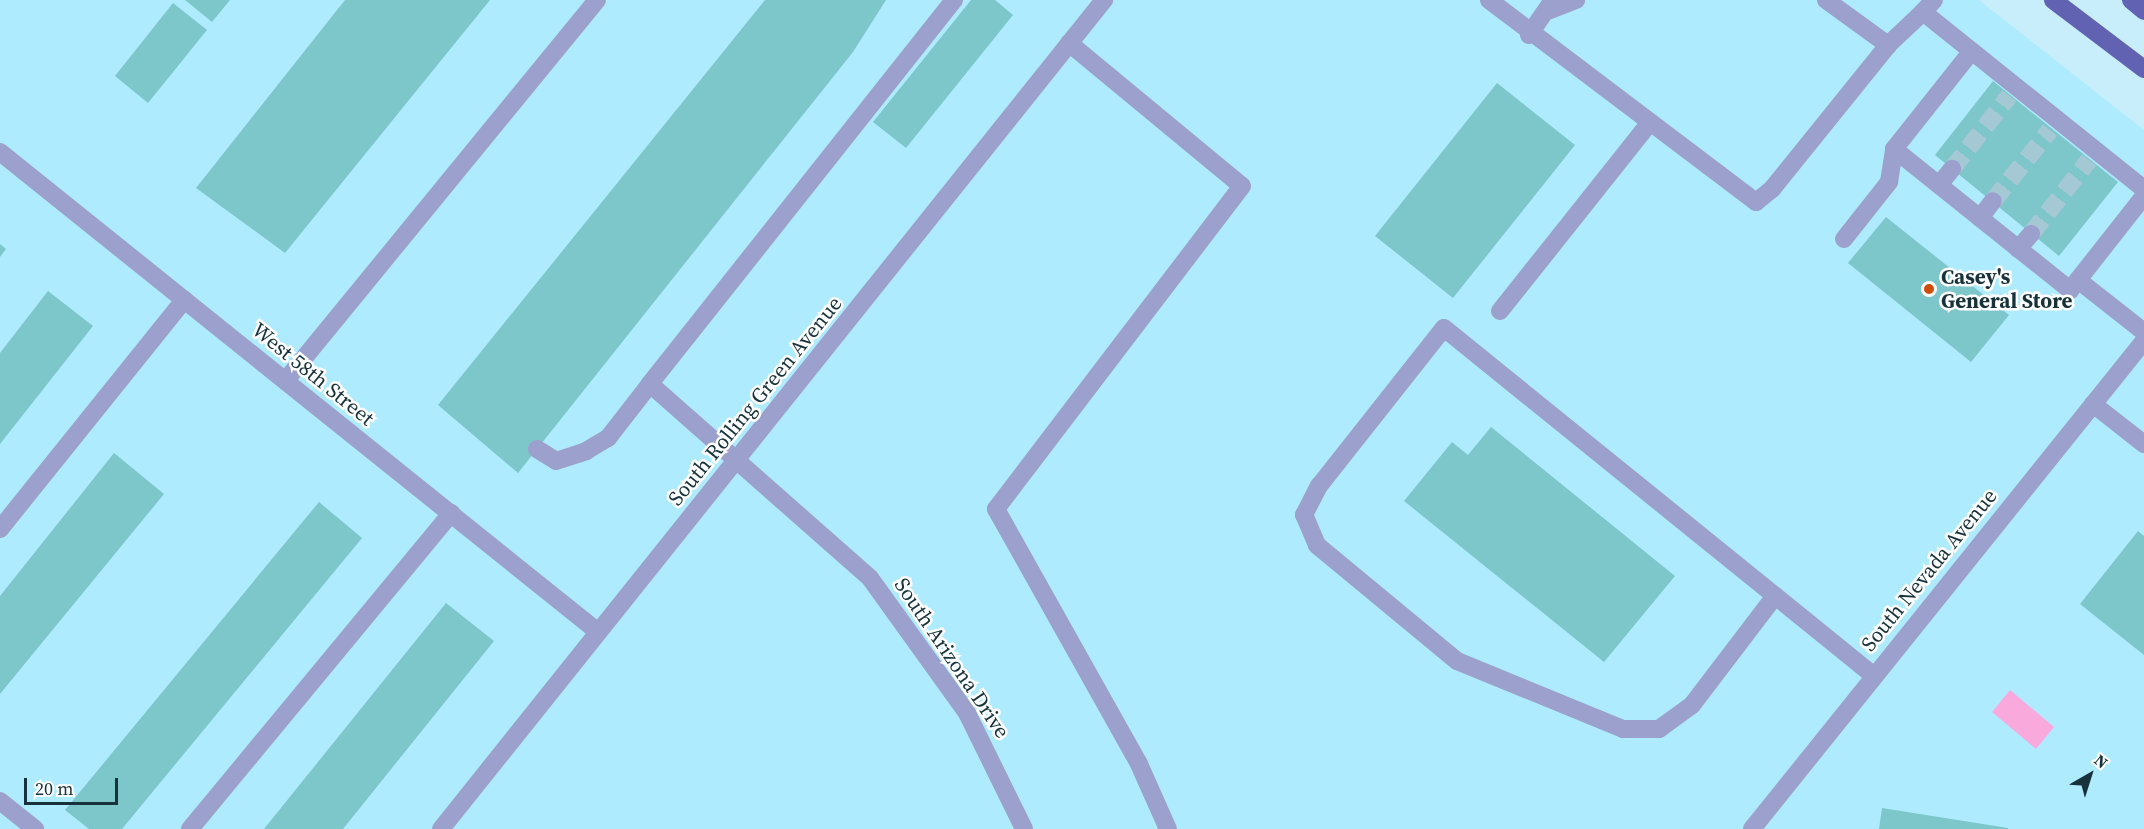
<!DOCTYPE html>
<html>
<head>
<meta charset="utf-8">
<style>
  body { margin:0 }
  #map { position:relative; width:2144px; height:829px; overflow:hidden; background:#c8eefb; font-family:"Source Serif 4",serif }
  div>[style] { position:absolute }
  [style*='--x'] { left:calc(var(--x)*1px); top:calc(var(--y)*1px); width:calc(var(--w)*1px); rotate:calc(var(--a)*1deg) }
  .built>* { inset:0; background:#afebff }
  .water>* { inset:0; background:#faa9dd }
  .building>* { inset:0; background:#7dc6ca }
  .minor-tunnel>* { height:18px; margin-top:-9px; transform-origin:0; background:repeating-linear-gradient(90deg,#a5c8d5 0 18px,transparent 0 27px) }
  .minor>* { height:18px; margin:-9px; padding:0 9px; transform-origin:9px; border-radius:9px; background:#9ca0cc }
  .major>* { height:18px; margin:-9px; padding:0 9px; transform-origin:9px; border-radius:9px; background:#6162b1 }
  .dots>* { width:16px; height:16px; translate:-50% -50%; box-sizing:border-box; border:3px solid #fff; border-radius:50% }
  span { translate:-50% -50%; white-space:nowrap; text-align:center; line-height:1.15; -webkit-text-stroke:5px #fff; paint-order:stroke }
  .poi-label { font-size:21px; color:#17323b; font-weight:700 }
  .left { translate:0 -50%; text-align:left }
  .street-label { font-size:21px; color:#17323b }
  .north { position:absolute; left:2060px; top:745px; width:60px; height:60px; -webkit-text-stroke:4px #fff; paint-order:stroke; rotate:39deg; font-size:16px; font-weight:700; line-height:24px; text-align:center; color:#17323b }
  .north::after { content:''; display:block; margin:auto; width:21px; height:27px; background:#17323b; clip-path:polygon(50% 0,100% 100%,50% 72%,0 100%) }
  .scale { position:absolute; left:24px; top:778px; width:94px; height:27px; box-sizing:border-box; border:3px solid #17323b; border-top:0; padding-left:8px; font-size:18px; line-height:21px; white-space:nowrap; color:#17323b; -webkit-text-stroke:4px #fff; paint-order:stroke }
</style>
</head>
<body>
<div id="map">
  <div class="built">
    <div style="clip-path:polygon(0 0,1979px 0,2144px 130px,2144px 829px,0 829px)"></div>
  </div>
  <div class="water">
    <div style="clip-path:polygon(2010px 690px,2054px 727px,2036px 749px,1992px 712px)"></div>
  </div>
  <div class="building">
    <div style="clip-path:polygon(185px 0,230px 0,212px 22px)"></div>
    <div style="clip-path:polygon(345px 0,490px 0,285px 253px,196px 188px)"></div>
    <div style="clip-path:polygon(765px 0,886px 0,853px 52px,518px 473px,438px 405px)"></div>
    <div style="clip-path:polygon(971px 0,995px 0,1013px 15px,906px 148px,873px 122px)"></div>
    <div style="clip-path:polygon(173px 3px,207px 30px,148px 103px,115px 76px)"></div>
    <div style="clip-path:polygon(1993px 81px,2118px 182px,2059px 256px,1935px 155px)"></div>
    <div style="clip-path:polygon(1497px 83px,1575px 145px,1453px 298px,1375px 236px)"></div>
    <div style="clip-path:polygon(1886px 217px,2009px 315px,1971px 362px,1848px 263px)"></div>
    <div style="clip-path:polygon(0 244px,6px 249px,0 257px)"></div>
    <div style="clip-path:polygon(48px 291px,93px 326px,0 444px,0 353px)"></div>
    <div style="clip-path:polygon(1491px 427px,1675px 576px,1604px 662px,1404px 501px,1452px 442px,1468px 455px)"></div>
    <div style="clip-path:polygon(114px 453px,164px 494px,0 694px,0 596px)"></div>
    <div style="clip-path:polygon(319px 502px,362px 538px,122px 829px,89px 829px,65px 810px)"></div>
    <div style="clip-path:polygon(2138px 531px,2144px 536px,2144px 655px,2080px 604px)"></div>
    <div style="clip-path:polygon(446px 603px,494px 641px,343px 829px,264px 829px)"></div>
    <div style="clip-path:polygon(1882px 808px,2008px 828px,2008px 829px,1879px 829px)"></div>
  </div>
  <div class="minor-tunnel">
    <div style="--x:1952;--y:169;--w:93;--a:-52"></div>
    <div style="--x:1993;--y:201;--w:91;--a:-51.2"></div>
    <div style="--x:2031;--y:234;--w:94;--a:-51.9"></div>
  </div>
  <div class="minor">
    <div style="--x:954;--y:0;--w:490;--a:128.4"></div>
    <div style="--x:650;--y:384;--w:293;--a:41.4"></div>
    <div style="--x:870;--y:578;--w:166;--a:54.3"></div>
    <div style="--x:967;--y:713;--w:129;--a:63.8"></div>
    <div style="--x:1489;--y:0;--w:335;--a:37.1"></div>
    <div style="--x:1756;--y:202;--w:21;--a:-39"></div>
    <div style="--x:1772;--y:189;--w:185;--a:-51.1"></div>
    <div style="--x:1826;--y:0;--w:77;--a:36"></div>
    <div style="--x:1888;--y:45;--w:48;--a:-43.3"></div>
    <div style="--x:1934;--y:0;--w:16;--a:133"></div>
    <div style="--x:1923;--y:12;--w:283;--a:38.7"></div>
    <div style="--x:1550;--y:10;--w:28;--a:-21"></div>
    <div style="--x:1529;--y:35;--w:42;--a:-55.6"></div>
    <div style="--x:1069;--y:43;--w:224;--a:39.6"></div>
    <div style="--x:1242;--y:186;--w:406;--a:127.3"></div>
    <div style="--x:996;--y:509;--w:292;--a:60.7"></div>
    <div style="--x:1139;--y:764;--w:71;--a:66"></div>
    <div style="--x:1971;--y:52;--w:124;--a:128.4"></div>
    <div style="--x:1894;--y:149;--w:226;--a:38.7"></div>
    <div style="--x:2070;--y:290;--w:13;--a:-51"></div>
    <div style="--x:0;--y:152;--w:767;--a:38.75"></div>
    <div style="--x:1939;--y:185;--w:21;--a:-51"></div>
    <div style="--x:2144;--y:196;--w:107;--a:128.2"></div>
    <div style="--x:2078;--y:280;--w:84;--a:38.2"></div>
    <div style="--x:1980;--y:218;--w:21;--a:-53"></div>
    <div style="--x:1844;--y:239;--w:73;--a:-51.7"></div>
    <div style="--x:1889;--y:182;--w:33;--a:-81"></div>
    <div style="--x:2018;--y:249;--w:20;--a:-49"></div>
    <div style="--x:1500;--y:311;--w:239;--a:-51.5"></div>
    <div style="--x:286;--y:380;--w:491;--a:-50.7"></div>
    <div style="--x:2093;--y:404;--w:65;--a:38.1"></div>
    <div style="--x:537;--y:449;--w:22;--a:32"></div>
    <div style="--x:556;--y:461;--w:32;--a:-18"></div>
    <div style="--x:586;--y:451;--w:26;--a:-31"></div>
    <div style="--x:608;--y:438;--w:68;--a:-52.1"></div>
    <div style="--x:0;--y:529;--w:294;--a:-51.2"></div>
    <div style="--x:1775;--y:596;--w:137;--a:127.3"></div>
    <div style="--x:1692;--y:705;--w:41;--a:144"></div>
    <div style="--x:1659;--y:729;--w:36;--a:180"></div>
    <div style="--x:1623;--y:729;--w:179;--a:-157.7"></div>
    <div style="--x:1457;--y:661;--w:182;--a:-140.4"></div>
    <div style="--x:1317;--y:545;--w:33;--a:-113"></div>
    <div style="--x:1304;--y:515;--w:33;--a:-63"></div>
    <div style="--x:1319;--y:486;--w:201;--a:-51.7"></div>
    <div style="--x:1444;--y:328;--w:552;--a:38.97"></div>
    <div style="--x:0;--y:801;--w:45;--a:38.7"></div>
    <div style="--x:190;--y:829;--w:410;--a:-50.4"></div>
    <div style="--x:441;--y:829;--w:1062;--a:-51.35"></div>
    <div style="--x:1752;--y:829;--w:626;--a:-51.23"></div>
  </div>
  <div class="major">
    <div style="--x:2053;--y:0;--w:114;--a:37.2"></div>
    <div style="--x:2131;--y:0;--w:17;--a:40"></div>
  </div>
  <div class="dots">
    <div style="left:1929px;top:289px;background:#d04b04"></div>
  </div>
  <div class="poi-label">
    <span class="left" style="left:1941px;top:289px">Casey's<br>General Store</span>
  </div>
  <div class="street-label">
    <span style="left:313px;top:374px;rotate:39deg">West 58th Street</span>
    <span style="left:755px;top:401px;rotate:-51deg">South Rolling Green Avenue</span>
    <span style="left:1929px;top:570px;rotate:-51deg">South Nevada Avenue</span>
    <span style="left:952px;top:658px;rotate:56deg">South Arizona Drive</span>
  </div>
  <div class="north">N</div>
  <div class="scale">20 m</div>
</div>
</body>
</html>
